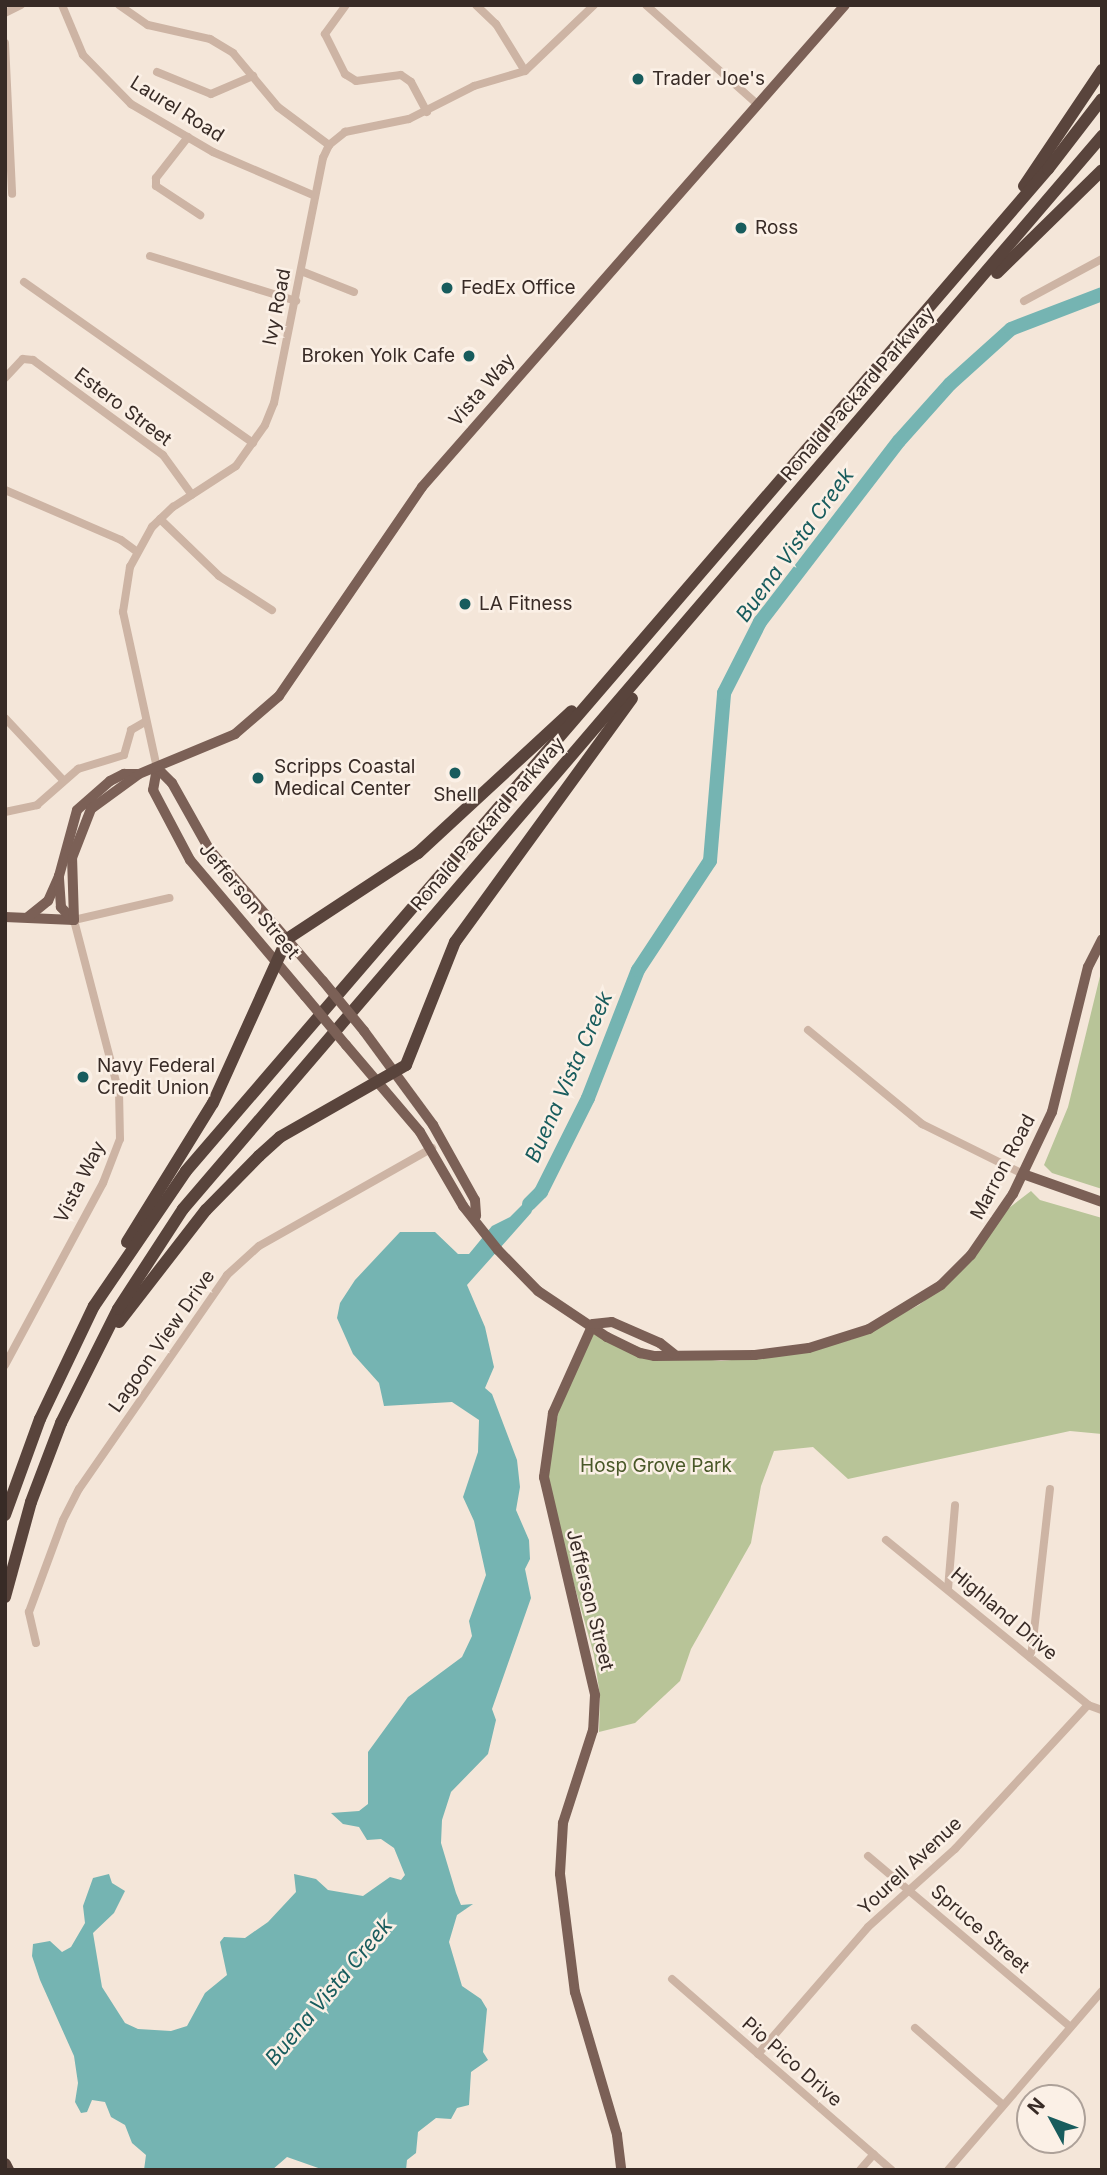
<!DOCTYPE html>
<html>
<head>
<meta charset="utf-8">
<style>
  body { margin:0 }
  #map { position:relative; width:1107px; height:2175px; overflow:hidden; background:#f4e6d9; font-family:Inter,sans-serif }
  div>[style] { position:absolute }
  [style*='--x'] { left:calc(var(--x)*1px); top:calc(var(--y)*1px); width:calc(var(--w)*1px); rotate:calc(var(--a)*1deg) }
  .green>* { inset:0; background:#b8c498 }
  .water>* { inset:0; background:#75b4b2 }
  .river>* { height:14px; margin:-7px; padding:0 7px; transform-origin:7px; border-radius:7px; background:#75b4b2 }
  .minor>* { height:8px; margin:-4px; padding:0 4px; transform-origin:4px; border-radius:4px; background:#cdb4a4 }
  .major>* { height:10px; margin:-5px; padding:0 5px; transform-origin:5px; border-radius:5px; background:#7b6056 }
  .highway>* { height:12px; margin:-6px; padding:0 6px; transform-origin:6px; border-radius:6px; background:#59443c }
  .major-bridge>* { height:10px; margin:-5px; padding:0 5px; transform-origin:5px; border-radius:5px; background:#7b6056 }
  .dots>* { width:19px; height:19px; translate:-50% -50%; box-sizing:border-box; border:4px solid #fbf0e6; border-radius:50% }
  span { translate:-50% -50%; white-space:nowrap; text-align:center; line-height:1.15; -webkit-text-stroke:5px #fbf0e6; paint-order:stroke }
  .poi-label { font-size:19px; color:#382b26 }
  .left { translate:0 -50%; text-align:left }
  .right { translate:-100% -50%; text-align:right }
  .street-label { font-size:19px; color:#382b26 }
  .park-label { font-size:19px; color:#495828 }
  .water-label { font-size:21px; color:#185c5d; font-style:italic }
  .frame { position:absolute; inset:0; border:7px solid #382b26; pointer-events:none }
  .north { position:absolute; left:1016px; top:2084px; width:70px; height:70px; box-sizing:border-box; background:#fbf0e6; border:2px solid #ada199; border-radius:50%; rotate:311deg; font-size:19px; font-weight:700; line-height:28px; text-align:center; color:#382b26 }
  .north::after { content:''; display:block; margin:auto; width:24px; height:32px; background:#185c5d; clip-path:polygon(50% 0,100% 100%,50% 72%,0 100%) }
</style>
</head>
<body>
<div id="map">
  <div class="green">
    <div style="clip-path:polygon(1102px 968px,1102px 1189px,1052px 1173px,1044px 1165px,1068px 1107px)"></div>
    <div style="clip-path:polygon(1031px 1191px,1040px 1200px,1102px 1218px,1102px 1434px,1070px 1431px,848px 1479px,813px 1447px,774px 1451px,761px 1486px,751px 1543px,691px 1649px,680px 1681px,635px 1723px,599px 1732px,600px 1696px,594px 1655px,552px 1506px,548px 1469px,559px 1408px,595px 1330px,657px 1354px,721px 1361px,795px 1354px,853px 1339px,919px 1305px,954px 1277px,1009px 1208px)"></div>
  </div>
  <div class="water">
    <div style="clip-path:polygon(535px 1192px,541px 1192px,531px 1213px,467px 1285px,485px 1327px,494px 1367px,485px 1388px,492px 1394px,517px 1460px,520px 1487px,516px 1510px,529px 1540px,530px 1559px,525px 1569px,531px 1598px,492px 1709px,496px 1720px,488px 1754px,451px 1792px,442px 1820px,441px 1843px,456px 1893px,461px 1905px,473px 1904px,457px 1915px,449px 1942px,462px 1986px,481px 1999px,487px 2009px,483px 2052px,488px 2060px,471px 2072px,469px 2105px,457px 2108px,451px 2119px,436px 2118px,418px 2132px,416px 2153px,407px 2160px,406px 2170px,324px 2170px,287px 2157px,272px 2170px,144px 2170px,146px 2155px,132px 2143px,125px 2125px,111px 2117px,105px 2102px,92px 2100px,87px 2112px,81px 2113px,75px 2102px,78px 2083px,74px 2056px,40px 1980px,32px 1956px,33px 1944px,50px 1941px,62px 1952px,71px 1947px,85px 1923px,83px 1906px,93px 1878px,109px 1874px,112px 1883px,125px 1891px,114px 1913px,93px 1933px,102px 1987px,125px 2023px,138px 2029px,171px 2031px,187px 2026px,205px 1993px,227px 1975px,220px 1942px,224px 1937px,245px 1938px,268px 1922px,296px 1892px,294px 1874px,316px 1879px,328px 1890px,363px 1896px,390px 1877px,401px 1880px,405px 1875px,394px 1848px,381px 1839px,367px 1840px,359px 1827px,343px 1824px,331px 1813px,359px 1811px,368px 1804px,368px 1752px,408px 1697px,462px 1657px,472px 1636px,469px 1621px,486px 1575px,474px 1521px,463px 1497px,478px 1452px,479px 1420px,452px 1402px,384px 1406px,379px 1383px,353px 1354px,337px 1318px,340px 1303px,355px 1280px,400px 1232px,435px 1232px,458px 1254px,469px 1254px,492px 1226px,510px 1217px)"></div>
  </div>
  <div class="river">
    <div style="--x:529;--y:1204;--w:17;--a:-45"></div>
    <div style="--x:541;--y:1192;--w:105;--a:-63.4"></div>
    <div style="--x:588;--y:1098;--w:137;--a:-68.7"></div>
    <div style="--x:638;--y:970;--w:131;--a:-56.6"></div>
    <div style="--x:710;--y:861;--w:169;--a:-85.2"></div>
    <div style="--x:724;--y:693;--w:80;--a:-63.1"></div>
    <div style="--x:760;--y:622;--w:228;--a:-52.5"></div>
    <div style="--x:899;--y:441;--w:76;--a:-48.2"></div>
    <div style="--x:950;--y:384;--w:82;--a:-42"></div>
    <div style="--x:1011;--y:329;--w:97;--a:-21"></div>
  </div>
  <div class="minor">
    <div style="--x:62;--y:5;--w:54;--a:67.2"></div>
    <div style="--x:83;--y:55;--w:69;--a:45.6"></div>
    <div style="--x:131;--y:104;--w:95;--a:30.3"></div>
    <div style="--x:213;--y:152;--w:111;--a:23.3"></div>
    <div style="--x:119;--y:5;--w:35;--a:35"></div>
    <div style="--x:148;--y:25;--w:64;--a:12.7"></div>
    <div style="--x:210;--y:39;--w:27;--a:31"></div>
    <div style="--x:233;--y:53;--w:70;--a:50.2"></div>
    <div style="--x:278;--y:107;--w:64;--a:36.7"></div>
    <div style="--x:346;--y:5;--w:36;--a:126"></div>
    <div style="--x:325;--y:34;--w:45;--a:63.4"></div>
    <div style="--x:345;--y:74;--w:13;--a:32"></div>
    <div style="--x:356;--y:81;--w:45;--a:-7.6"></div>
    <div style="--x:401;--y:75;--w:12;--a:35"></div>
    <div style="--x:411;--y:82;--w:34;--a:62"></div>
    <div style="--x:476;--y:5;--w:28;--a:44"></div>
    <div style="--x:496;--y:24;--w:55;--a:58.3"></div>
    <div style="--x:646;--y:5;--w:149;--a:41.7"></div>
    <div style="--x:5;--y:13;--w:18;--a:-27"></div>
    <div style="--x:5;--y:43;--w:151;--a:87.3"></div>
    <div style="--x:157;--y:72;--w:58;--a:22.2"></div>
    <div style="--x:211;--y:94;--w:46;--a:-23.2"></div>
    <div style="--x:188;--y:137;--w:52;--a:128"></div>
    <div style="--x:156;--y:178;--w:8;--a:90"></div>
    <div style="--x:156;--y:186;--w:53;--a:33.4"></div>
    <div style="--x:150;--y:256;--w:153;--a:17.1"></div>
    <div style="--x:301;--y:271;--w:57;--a:21.6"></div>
    <div style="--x:24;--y:282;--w:280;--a:35.1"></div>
    <div style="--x:1024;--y:301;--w:89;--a:-28.3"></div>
    <div style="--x:5;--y:378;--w:26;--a:-47"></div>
    <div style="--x:23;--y:359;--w:10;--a:6"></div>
    <div style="--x:33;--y:360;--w:161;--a:36.2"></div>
    <div style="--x:163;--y:455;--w:49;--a:54.1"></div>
    <div style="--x:5;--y:490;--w:126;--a:23.3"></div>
    <div style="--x:121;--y:540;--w:19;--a:36"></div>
    <div style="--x:160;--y:519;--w:82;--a:44"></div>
    <div style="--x:219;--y:576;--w:63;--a:32.7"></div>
    <div style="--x:5;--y:718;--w:85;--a:46.9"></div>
    <div style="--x:157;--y:768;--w:160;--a:-102.3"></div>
    <div style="--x:123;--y:612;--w:46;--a:-81.2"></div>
    <div style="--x:130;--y:567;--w:46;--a:-61.2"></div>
    <div style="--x:152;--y:527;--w:29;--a:-44"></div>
    <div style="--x:173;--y:507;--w:75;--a:-33.1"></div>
    <div style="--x:236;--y:466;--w:50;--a:-54.7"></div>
    <div style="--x:265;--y:425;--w:24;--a:-68"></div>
    <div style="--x:274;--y:403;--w:250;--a:-78.7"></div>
    <div style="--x:323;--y:158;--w:14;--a:-65"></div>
    <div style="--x:329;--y:145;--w:21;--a:-39"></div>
    <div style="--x:345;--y:132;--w:65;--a:-11.5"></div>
    <div style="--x:409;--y:119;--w:73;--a:-26.9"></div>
    <div style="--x:474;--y:86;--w:53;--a:-16.4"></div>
    <div style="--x:525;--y:71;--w:95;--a:-43.7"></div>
    <div style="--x:5;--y:812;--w:33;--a:-12"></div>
    <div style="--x:37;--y:805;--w:55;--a:-41.3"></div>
    <div style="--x:78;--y:769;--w:48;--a:-16.9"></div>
    <div style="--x:124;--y:755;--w:26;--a:-74"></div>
    <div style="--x:131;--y:730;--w:16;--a:-30"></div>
    <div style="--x:808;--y:1030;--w:148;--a:39.5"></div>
    <div style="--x:922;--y:1124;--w:113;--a:26.3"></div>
    <div style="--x:5;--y:1365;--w:207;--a:-61.7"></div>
    <div style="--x:103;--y:1183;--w:47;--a:-68.9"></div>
    <div style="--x:120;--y:1139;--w:46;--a:-91.2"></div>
    <div style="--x:119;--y:1093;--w:179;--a:-104.6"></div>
    <div style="--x:74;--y:920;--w:98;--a:-13"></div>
    <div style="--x:886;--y:1540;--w:261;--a:39.2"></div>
    <div style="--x:1088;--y:1705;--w:15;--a:20"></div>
    <div style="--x:948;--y:1589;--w:84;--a:-85.2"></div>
    <div style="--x:36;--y:1643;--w:32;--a:-103"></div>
    <div style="--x:29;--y:1612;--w:98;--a:-69.7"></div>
    <div style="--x:63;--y:1520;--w:35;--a:-63"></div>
    <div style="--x:79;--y:1489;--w:260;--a:-55.3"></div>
    <div style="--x:227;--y:1275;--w:43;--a:-42.2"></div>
    <div style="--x:259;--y:1246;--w:199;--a:-29.5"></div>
    <div style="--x:1031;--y:1658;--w:170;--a:-83.6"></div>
    <div style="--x:868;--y:1856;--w:265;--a:40.2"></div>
    <div style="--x:672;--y:1979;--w:291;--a:41"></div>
    <div style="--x:915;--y:2028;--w:117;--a:41.2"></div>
    <div style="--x:758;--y:2054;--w:168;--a:-49.1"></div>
    <div style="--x:868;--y:1927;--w:117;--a:-41.9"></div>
    <div style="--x:955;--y:1849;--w:196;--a:-47.3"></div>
    <div style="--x:860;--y:2170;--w:21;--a:-49"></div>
    <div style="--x:948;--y:2170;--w:236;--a:-49.3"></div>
  </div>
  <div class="major">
    <div style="--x:157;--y:768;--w:22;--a:100"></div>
    <div style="--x:153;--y:790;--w:79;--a:62.1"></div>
    <div style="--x:190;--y:860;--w:178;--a:49.8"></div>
    <div style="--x:157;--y:768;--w:21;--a:45"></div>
    <div style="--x:172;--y:783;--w:76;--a:60.7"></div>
    <div style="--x:209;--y:849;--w:174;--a:49.2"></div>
    <div style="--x:5;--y:917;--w:69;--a:2.5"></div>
    <div style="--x:28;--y:917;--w:26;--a:-39"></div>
    <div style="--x:48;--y:901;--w:27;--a:-66"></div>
    <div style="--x:73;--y:920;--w:18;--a:-133"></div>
    <div style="--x:61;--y:907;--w:31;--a:-94"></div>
    <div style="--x:59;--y:876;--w:68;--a:-74.7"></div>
    <div style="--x:77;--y:810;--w:44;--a:-41.3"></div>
    <div style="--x:110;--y:781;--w:16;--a:-27"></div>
    <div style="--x:124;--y:774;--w:14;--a:0"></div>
    <div style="--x:74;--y:920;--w:62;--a:-91.8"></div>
    <div style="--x:72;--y:858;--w:53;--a:-68.8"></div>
    <div style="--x:91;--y:809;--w:59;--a:-36.1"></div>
    <div style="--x:139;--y:774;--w:104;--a:-22.6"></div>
    <div style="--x:235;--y:734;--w:58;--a:-40.8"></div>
    <div style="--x:279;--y:696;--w:253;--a:-55.6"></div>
    <div style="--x:422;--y:487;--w:641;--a:-48.73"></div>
    <div style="--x:364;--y:1031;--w:117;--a:53.7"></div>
    <div style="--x:433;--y:1125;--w:86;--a:60.8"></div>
    <div style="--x:475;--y:1200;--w:16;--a:86"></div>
    <div style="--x:346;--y:1045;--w:114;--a:49.6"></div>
    <div style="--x:420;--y:1132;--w:86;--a:59.8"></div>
    <div style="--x:463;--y:1206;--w:56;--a:51.5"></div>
    <div style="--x:498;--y:1250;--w:57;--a:45.7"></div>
    <div style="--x:538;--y:1291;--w:83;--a:33.7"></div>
    <div style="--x:607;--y:1337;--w:37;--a:26"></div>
    <div style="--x:640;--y:1353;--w:14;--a:12"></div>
    <div style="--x:654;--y:1356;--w:101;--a:-0.6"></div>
    <div style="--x:755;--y:1355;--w:54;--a:-7.4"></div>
    <div style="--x:809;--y:1348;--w:63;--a:-17.6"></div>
    <div style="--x:869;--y:1329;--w:84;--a:-31.4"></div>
    <div style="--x:941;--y:1285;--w:42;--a:-45"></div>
    <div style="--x:971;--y:1255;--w:74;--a:-55.5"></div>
    <div style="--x:1013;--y:1194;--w:91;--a:-64.6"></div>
    <div style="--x:1052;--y:1112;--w:149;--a:-76.1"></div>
    <div style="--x:1088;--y:967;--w:31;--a:-63"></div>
    <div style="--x:1023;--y:1174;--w:84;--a:19.5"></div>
    <div style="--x:593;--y:1324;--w:98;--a:114.2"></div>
    <div style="--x:553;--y:1413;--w:65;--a:98"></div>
    <div style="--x:544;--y:1477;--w:224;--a:76.8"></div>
    <div style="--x:595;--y:1695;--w:35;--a:93"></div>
    <div style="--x:593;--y:1730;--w:98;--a:107.9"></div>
    <div style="--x:563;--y:1823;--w:51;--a:93.4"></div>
    <div style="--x:560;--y:1874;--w:119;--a:82.8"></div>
    <div style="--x:575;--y:1992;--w:149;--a:73.6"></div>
    <div style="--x:617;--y:2135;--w:35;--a:83"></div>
    <div style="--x:593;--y:1324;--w:19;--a:-6"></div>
    <div style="--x:612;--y:1322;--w:52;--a:23.6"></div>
    <div style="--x:660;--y:1343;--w:18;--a:38"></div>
  </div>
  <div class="highway">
    <div style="--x:1024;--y:186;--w:140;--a:-56.1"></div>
    <div style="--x:997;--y:273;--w:147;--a:-44.4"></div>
    <div style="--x:127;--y:1242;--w:163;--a:-58.3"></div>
    <div style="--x:213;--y:1103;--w:180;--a:-65.7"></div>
    <div style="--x:287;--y:939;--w:157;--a:-33.3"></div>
    <div style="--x:418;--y:853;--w:209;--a:-42.7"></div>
    <div style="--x:119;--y:1322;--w:142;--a:-52.2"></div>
    <div style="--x:206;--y:1210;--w:76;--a:-45.5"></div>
    <div style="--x:259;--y:1156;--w:28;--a:-42"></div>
    <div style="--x:280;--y:1137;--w:145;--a:-29.7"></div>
    <div style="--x:406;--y:1065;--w:132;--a:-68.3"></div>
    <div style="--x:455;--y:942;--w:301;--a:-54"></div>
    <div style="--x:5;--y:1515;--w:102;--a:-70"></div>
    <div style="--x:40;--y:1419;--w:125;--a:-64.5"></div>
    <div style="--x:94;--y:1306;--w:163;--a:-55.7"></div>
    <div style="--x:186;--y:1171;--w:1322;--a:-49.3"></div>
    <div style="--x:1048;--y:169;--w:88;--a:-52.4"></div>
    <div style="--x:5;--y:1597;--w:98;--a:-74.7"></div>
    <div style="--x:31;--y:1502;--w:85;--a:-69.2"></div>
    <div style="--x:61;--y:1423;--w:127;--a:-63.4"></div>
    <div style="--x:118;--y:1309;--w:119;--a:-57"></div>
    <div style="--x:183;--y:1209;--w:1413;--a:-49.42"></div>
    <div style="--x:5;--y:2164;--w:7;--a:63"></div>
  </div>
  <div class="major-bridge">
    <div style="--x:323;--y:981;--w:65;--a:50.6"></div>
    <div style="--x:305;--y:996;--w:64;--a:50.1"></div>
  </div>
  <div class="dots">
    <div style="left:638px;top:79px;background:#185c5d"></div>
    <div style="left:741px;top:228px;background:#185c5d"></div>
    <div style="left:447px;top:288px;background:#185c5d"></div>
    <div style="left:469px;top:356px;background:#185c5d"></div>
    <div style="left:465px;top:604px;background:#185c5d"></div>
    <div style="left:455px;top:773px;background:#185c5d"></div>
    <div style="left:258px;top:778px;background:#185c5d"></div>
    <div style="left:83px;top:1077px;background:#185c5d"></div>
  </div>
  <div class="poi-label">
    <span class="left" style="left:652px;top:79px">Trader Joe's</span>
    <span class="left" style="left:755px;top:228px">Ross</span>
    <span class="left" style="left:461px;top:288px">FedEx Office</span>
    <span class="right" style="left:455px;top:356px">Broken Yolk Cafe</span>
    <span class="left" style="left:479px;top:604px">LA Fitness</span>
    <span class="left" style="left:274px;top:778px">Scripps Coastal<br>Medical Center</span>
    <span style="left:455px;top:795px">Shell</span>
    <span class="left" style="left:97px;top:1077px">Navy Federal<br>Credit Union</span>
  </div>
  <div class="street-label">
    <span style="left:177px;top:109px;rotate:32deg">Laurel Road</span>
    <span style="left:277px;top:307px;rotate:-79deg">Ivy Road</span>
    <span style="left:482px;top:390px;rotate:-49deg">Vista Way</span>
    <span style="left:858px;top:394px;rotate:-49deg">Ronald Packard Parkway</span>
    <span style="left:123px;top:407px;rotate:37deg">Estero Street</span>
    <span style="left:488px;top:824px;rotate:-49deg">Ronald Packard Parkway</span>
    <span style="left:249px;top:901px;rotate:50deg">Jefferson Street</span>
    <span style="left:1003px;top:1167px;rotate:-62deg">Marron Road</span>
    <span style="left:80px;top:1182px;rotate:-63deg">Vista Way</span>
    <span style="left:162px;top:1341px;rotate:-55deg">Lagoon View Drive</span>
    <span style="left:590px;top:1600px;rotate:76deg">Jefferson Street</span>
    <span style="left:1004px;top:1614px;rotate:40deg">Highland Drive</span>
    <span style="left:910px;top:1866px;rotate:-43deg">Yourell Avenue</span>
    <span style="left:980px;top:1929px;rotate:41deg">Spruce Street</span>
    <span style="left:792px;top:2062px;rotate:41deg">Pio Pico Drive</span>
  </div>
  <div class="park-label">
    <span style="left:656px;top:1466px">Hosp Grove Park</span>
  </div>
  <div class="water-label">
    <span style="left:795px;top:545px;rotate:-54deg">Buena Vista Creek</span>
    <span style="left:569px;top:1077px;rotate:-66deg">Buena Vista Creek</span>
    <span style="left:329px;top:1992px;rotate:-50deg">Buena Vista Creek</span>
  </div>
  <div class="frame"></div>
  <div class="north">N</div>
</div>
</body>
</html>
